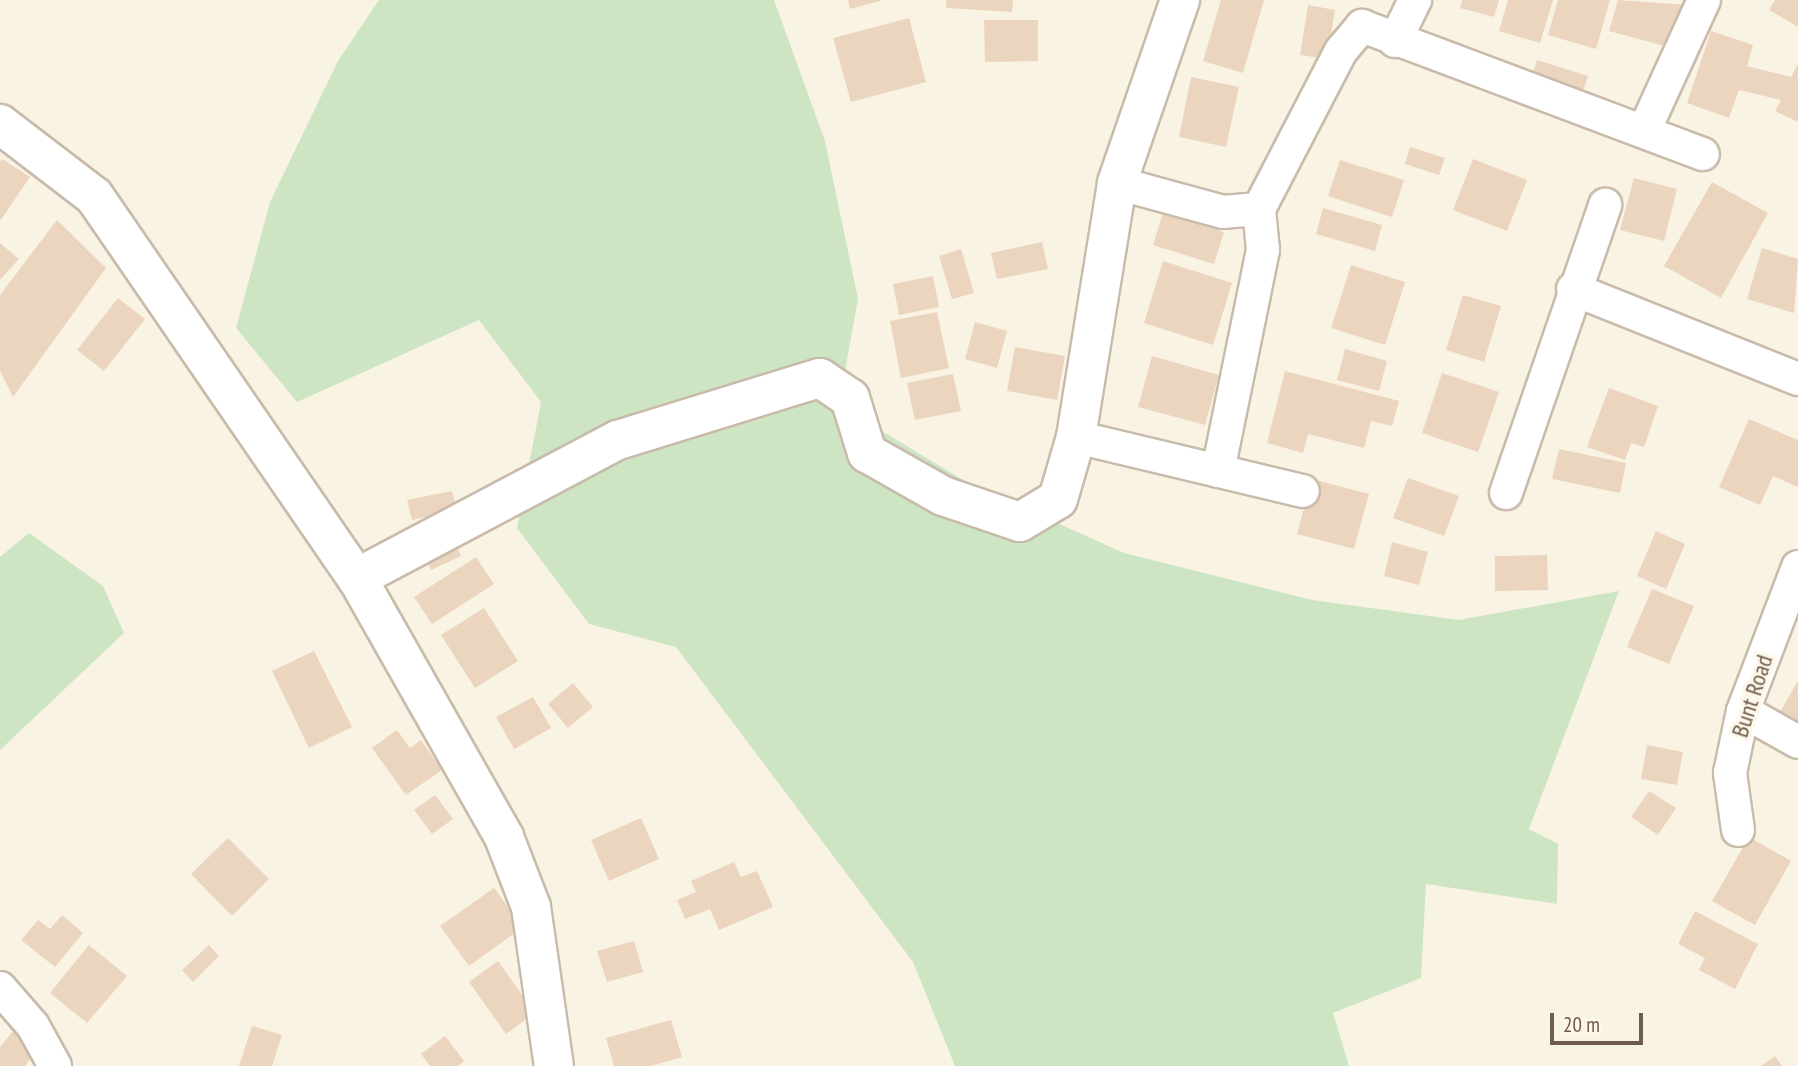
<!DOCTYPE html>
<html>
<head>
<meta charset="utf-8">
<style>
  body { margin:0 }
  #map { position:relative; width:1798px; height:1066px; overflow:hidden; background:#f9f3e3; font-family:"PT Sans Narrow",sans-serif }
  div>[style] { position:absolute }
  [style*='--x'] { left:calc(var(--x)*1px); top:calc(var(--y)*1px); width:calc(var(--w)*1px); rotate:calc(var(--a)*1deg) }
  .green>* { inset:0; background:#cee5c4 }
  .building>* { inset:0; background:#ecd5be }
  .roads { filter:drop-shadow(2px 0 #c9bbab) drop-shadow(-2px 0 #c9bbab) drop-shadow(0 2px #c9bbab) drop-shadow(0 -2px #c9bbab) }
  .minor>* { height:32px; margin:-16px; padding:0 16px; transform-origin:16px; border-radius:16px; background:#fff }
  .tertiary>* { height:38px; margin:-19px; padding:0 19px; transform-origin:19px; border-radius:19px; background:#fff }
  span { translate:-50% -50%; white-space:nowrap; text-align:center; line-height:1.15; -webkit-text-stroke:7px #fdf7e9; paint-order:stroke }
  .street-label { font-size:24px; color:#6f5c4c }
  .scale { position:absolute; left:1550px; top:1013px; width:93px; height:32px; box-sizing:border-box; border:4px solid #6f5c4c; border-top:0; padding-left:9px; font-size:21px; line-height:24px; white-space:nowrap; color:#6f5c4c; -webkit-text-stroke:5px #fdf7e9; paint-order:stroke }
</style>
</head>
<body>
<div id="map">
  <div class="green">
    <div style="clip-path:polygon(379px 0,774px 0,825px 141px,858px 299px,839px 405px,968px 483px,1124px 553px,1312px 600px,1459px 620px,1619px 591px,1529px 829px,1558px 844px,1557px 904px,1426px 884px,1421px 978px,1333px 1013px,1349px 1066px,955px 1066px,913px 962px,676px 647px,589px 624px,517px 528px,541px 402px,479px 320px,297px 402px,236px 328px,270px 202px,338px 61px)"></div>
    <div style="clip-path:polygon(29px 533px,103px 586px,124px 633px,0 750px,0 557px)"></div>
  </div>
  <div class="building">
    <div style="clip-path:polygon(848px 0,880px 0,880px 1px,850px 9px)"></div>
    <div style="clip-path:polygon(946px 0,1013px 0,1012px 12px,946px 8px)"></div>
    <div style="clip-path:polygon(1221px 0,1264px 0,1243px 73px,1203px 61px)"></div>
    <div style="clip-path:polygon(1462px 0,1499px 0,1494px 17px,1460px 8px)"></div>
    <div style="clip-path:polygon(1508px 0,1553px 0,1540px 43px,1499px 31px)"></div>
    <div style="clip-path:polygon(1558px 0,1610px 0,1596px 49px,1548px 35px)"></div>
    <div style="clip-path:polygon(1618px 0,1688px 5px,1676px 49px,1609px 31px)"></div>
    <div style="clip-path:polygon(1775px 0,1798px 0,1798px 27px,1769px 10px)"></div>
    <div style="clip-path:polygon(1308px 5px,1335px 10px,1327px 59px,1300px 55px)"></div>
    <div style="clip-path:polygon(909px 18px,926px 82px,851px 102px,833px 38px)"></div>
    <div style="clip-path:polygon(984px 20px,1038px 20px,1038px 61px,985px 62px)"></div>
    <div style="clip-path:polygon(1711px 31px,1753px 45px,1747px 66px,1791px 77px,1798px 64px,1798px 122px,1775px 111px,1781px 100px,1739px 90px,1729px 118px,1687px 103px)"></div>
    <div style="clip-path:polygon(1537px 60px,1588px 76px,1583px 92px,1532px 76px)"></div>
    <div style="clip-path:polygon(1191px 77px,1239px 87px,1226px 147px,1179px 137px)"></div>
    <div style="clip-path:polygon(1410px 147px,1445px 158px,1439px 175px,1405px 164px)"></div>
    <div style="clip-path:polygon(2px 159px,30px 177px,0 221px,0 162px)"></div>
    <div style="clip-path:polygon(1473px 159px,1527px 180px,1507px 231px,1453px 210px)"></div>
    <div style="clip-path:polygon(1340px 160px,1404px 180px,1392px 217px,1328px 196px)"></div>
    <div style="clip-path:polygon(1634px 178px,1677px 189px,1664px 241px,1620px 230px)"></div>
    <div style="clip-path:polygon(1712px 182px,1768px 213px,1721px 298px,1664px 266px)"></div>
    <div style="clip-path:polygon(1323px 208px,1382px 225px,1375px 251px,1316px 234px)"></div>
    <div style="clip-path:polygon(1163px 213px,1224px 232px,1214px 264px,1153px 245px)"></div>
    <div style="clip-path:polygon(57px 220px,106px 268px,13px 397px,0 371px,0 295px)"></div>
    <div style="clip-path:polygon(1042px 242px,1048px 269px,997px 279px,991px 253px)"></div>
    <div style="clip-path:polygon(0 243px,19px 259px,0 280px)"></div>
    <div style="clip-path:polygon(1762px 248px,1798px 259px,1794px 313px,1747px 299px)"></div>
    <div style="clip-path:polygon(961px 249px,974px 293px,952px 299px,939px 256px)"></div>
    <div style="clip-path:polygon(1163px 261px,1232px 283px,1213px 345px,1144px 323px)"></div>
    <div style="clip-path:polygon(1351px 265px,1405px 282px,1385px 345px,1331px 328px)"></div>
    <div style="clip-path:polygon(933px 276px,939px 307px,899px 315px,893px 284px)"></div>
    <div style="clip-path:polygon(1463px 295px,1501px 306px,1484px 362px,1446px 350px)"></div>
    <div style="clip-path:polygon(118px 298px,145px 319px,104px 371px,77px 350px)"></div>
    <div style="clip-path:polygon(937px 312px,949px 368px,901px 378px,890px 321px)"></div>
    <div style="clip-path:polygon(975px 322px,1007px 331px,997px 368px,965px 359px)"></div>
    <div style="clip-path:polygon(1015px 347px,1065px 356px,1057px 400px,1007px 391px)"></div>
    <div style="clip-path:polygon(1345px 349px,1387px 361px,1379px 391px,1337px 380px)"></div>
    <div style="clip-path:polygon(1152px 356px,1219px 375px,1205px 425px,1138px 407px)"></div>
    <div style="clip-path:polygon(1285px 371px,1399px 401px,1392px 426px,1371px 421px,1364px 448px,1308px 434px,1303px 453px,1267px 443px)"></div>
    <div style="clip-path:polygon(1442px 373px,1499px 392px,1478px 452px,1422px 433px)"></div>
    <div style="clip-path:polygon(953px 374px,961px 411px,915px 420px,907px 383px)"></div>
    <div style="clip-path:polygon(1609px 388px,1658px 406px,1644px 447px,1631px 443px,1625px 460px,1587px 447px)"></div>
    <div style="clip-path:polygon(1749px 419px,1798px 440px,1798px 487px,1773px 476px,1760px 505px,1719px 487px)"></div>
    <div style="clip-path:polygon(1559px 449px,1626px 463px,1620px 493px,1552px 479px)"></div>
    <div style="clip-path:polygon(1408px 478px,1459px 496px,1444px 536px,1393px 518px)"></div>
    <div style="clip-path:polygon(1312px 479px,1369px 494px,1354px 549px,1297px 534px)"></div>
    <div style="clip-path:polygon(452px 491px,457px 510px,412px 520px,407px 500px)"></div>
    <div style="clip-path:polygon(1656px 531px,1685px 544px,1666px 589px,1637px 576px)"></div>
    <div style="clip-path:polygon(452px 537px,461px 556px,431px 570px,421px 551px)"></div>
    <div style="clip-path:polygon(1392px 542px,1428px 552px,1419px 585px,1384px 576px)"></div>
    <div style="clip-path:polygon(1547px 555px,1548px 590px,1495px 591px,1495px 556px)"></div>
    <div style="clip-path:polygon(476px 557px,494px 584px,432px 624px,414px 597px)"></div>
    <div style="clip-path:polygon(1652px 589px,1694px 606px,1669px 664px,1627px 647px)"></div>
    <div style="clip-path:polygon(484px 608px,518px 661px,475px 688px,441px 635px)"></div>
    <div style="clip-path:polygon(314px 651px,352px 727px,309px 748px,272px 671px)"></div>
    <div style="clip-path:polygon(1798px 681px,1798px 729px,1777px 717px)"></div>
    <div style="clip-path:polygon(573px 683px,593px 707px,568px 728px,548px 704px)"></div>
    <div style="clip-path:polygon(533px 697px,551px 728px,514px 749px,496px 717px)"></div>
    <div style="clip-path:polygon(397px 730px,410px 748px,421px 740px,442px 770px,406px 795px,372px 748px)"></div>
    <div style="clip-path:polygon(1647px 745px,1683px 752px,1677px 785px,1641px 779px)"></div>
    <div style="clip-path:polygon(1649px 791px,1676px 808px,1658px 835px,1631px 817px)"></div>
    <div style="clip-path:polygon(435px 795px,453px 819px,432px 834px,414px 810px)"></div>
    <div style="clip-path:polygon(641px 818px,659px 859px,609px 881px,591px 840px)"></div>
    <div style="clip-path:polygon(1749px 837px,1791px 861px,1755px 925px,1712px 901px)"></div>
    <div style="clip-path:polygon(228px 838px,269px 879px,232px 916px,191px 874px)"></div>
    <div style="clip-path:polygon(734px 862px,741px 877px,757px 871px,773px 907px,719px 930px,710px 909px,685px 919px,677px 900px,696px 892px,691px 881px)"></div>
    <div style="clip-path:polygon(494px 888px,523px 927px,469px 966px,440px 926px)"></div>
    <div style="clip-path:polygon(1695px 911px,1758px 944px,1735px 989px,1699px 970px,1705px 958px,1678px 944px)"></div>
    <div style="clip-path:polygon(62px 915px,83px 933px,55px 967px,21px 940px,38px 920px,50px 929px)"></div>
    <div style="clip-path:polygon(634px 941px,643px 972px,607px 982px,597px 951px)"></div>
    <div style="clip-path:polygon(89px 945px,127px 976px,87px 1023px,50px 993px)"></div>
    <div style="clip-path:polygon(209px 945px,219px 956px,193px 982px,182px 970px)"></div>
    <div style="clip-path:polygon(498px 961px,535px 1013px,506px 1034px,469px 982px)"></div>
    <div style="clip-path:polygon(671px 1020px,682px 1057px,651px 1066px,614px 1066px,606px 1038px)"></div>
    <div style="clip-path:polygon(252px 1026px,282px 1035px,272px 1066px,239px 1066px)"></div>
    <div style="clip-path:polygon(14px 1030px,38px 1050px,25px 1066px,0 1066px,0 1047px)"></div>
    <div style="clip-path:polygon(445px 1036px,464px 1061px,458px 1066px,430px 1066px,421px 1054px)"></div>
    <div style="clip-path:polygon(1775px 1056px,1782px 1066px,1761px 1066px)"></div>
  </div>
  <div class="roads">
    <div class="minor">
      <div style="--x:1395;--y:41;--w:46;--a:-64"></div>
      <div style="--x:1644;--y:131;--w:144;--a:-65.4"></div>
      <div style="--x:1117;--y:183;--w:110;--a:15.3"></div>
      <div style="--x:1223;--y:212;--w:36;--a:-5"></div>
      <div style="--x:1259;--y:209;--w:178;--a:-62.6"></div>
      <div style="--x:1341;--y:51;--w:33;--a:-50"></div>
      <div style="--x:1362;--y:26;--w:364;--a:20.6"></div>
      <div style="--x:1573;--y:289;--w:242;--a:21.8"></div>
      <div style="--x:1076;--y:437;--w:233;--a:13.4"></div>
      <div style="--x:1218;--y:471;--w:226;--a:-78.5"></div>
      <div style="--x:1263;--y:250;--w:41;--a:-95.6"></div>
      <div style="--x:1506;--y:493;--w:305;--a:-71"></div>
      <div style="--x:1743;--y:711;--w:63;--a:29.4"></div>
      <div style="--x:1738;--y:830;--w:58;--a:-98"></div>
      <div style="--x:1730;--y:773;--w:63;--a:-78.2"></div>
      <div style="--x:1743;--y:711;--w:154;--a:-69.1"></div>
      <div style="--x:0;--y:988;--w:50;--a:49"></div>
      <div style="--x:33;--y:1026;--w:46;--a:61.2"></div>
    </div>
    <div class="tertiary">
      <div style="--x:0;--y:124;--w:118;--a:37.5"></div>
      <div style="--x:94;--y:196;--w:464;--a:55.5"></div>
      <div style="--x:357;--y:578;--w:298;--a:60.4"></div>
      <div style="--x:504;--y:837;--w:75;--a:68.9"></div>
      <div style="--x:531;--y:907;--w:161;--a:81.8"></div>
      <div style="--x:357;--y:578;--w:295;--a:-27.9"></div>
      <div style="--x:618;--y:440;--w:211;--a:-17.1"></div>
      <div style="--x:820;--y:378;--w:36;--a:34"></div>
      <div style="--x:850;--y:398;--w:58;--a:72.8"></div>
      <div style="--x:867;--y:453;--w:87;--a:29.5"></div>
      <div style="--x:943;--y:496;--w:81;--a:18.7"></div>
      <div style="--x:1020;--y:522;--w:44;--a:-31.2"></div>
      <div style="--x:1058;--y:499;--w:65;--a:-73.8"></div>
      <div style="--x:1076;--y:437;--w:257;--a:-80.8"></div>
      <div style="--x:1117;--y:183;--w:194;--a:-71"></div>
    </div>
  </div>
  <div class="street-label">
    <span style="left:1752px;top:696px;rotate:-72deg">Bunt Road</span>
  </div>
  <div class="scale">20 m</div>
</div>
</body>
</html>
